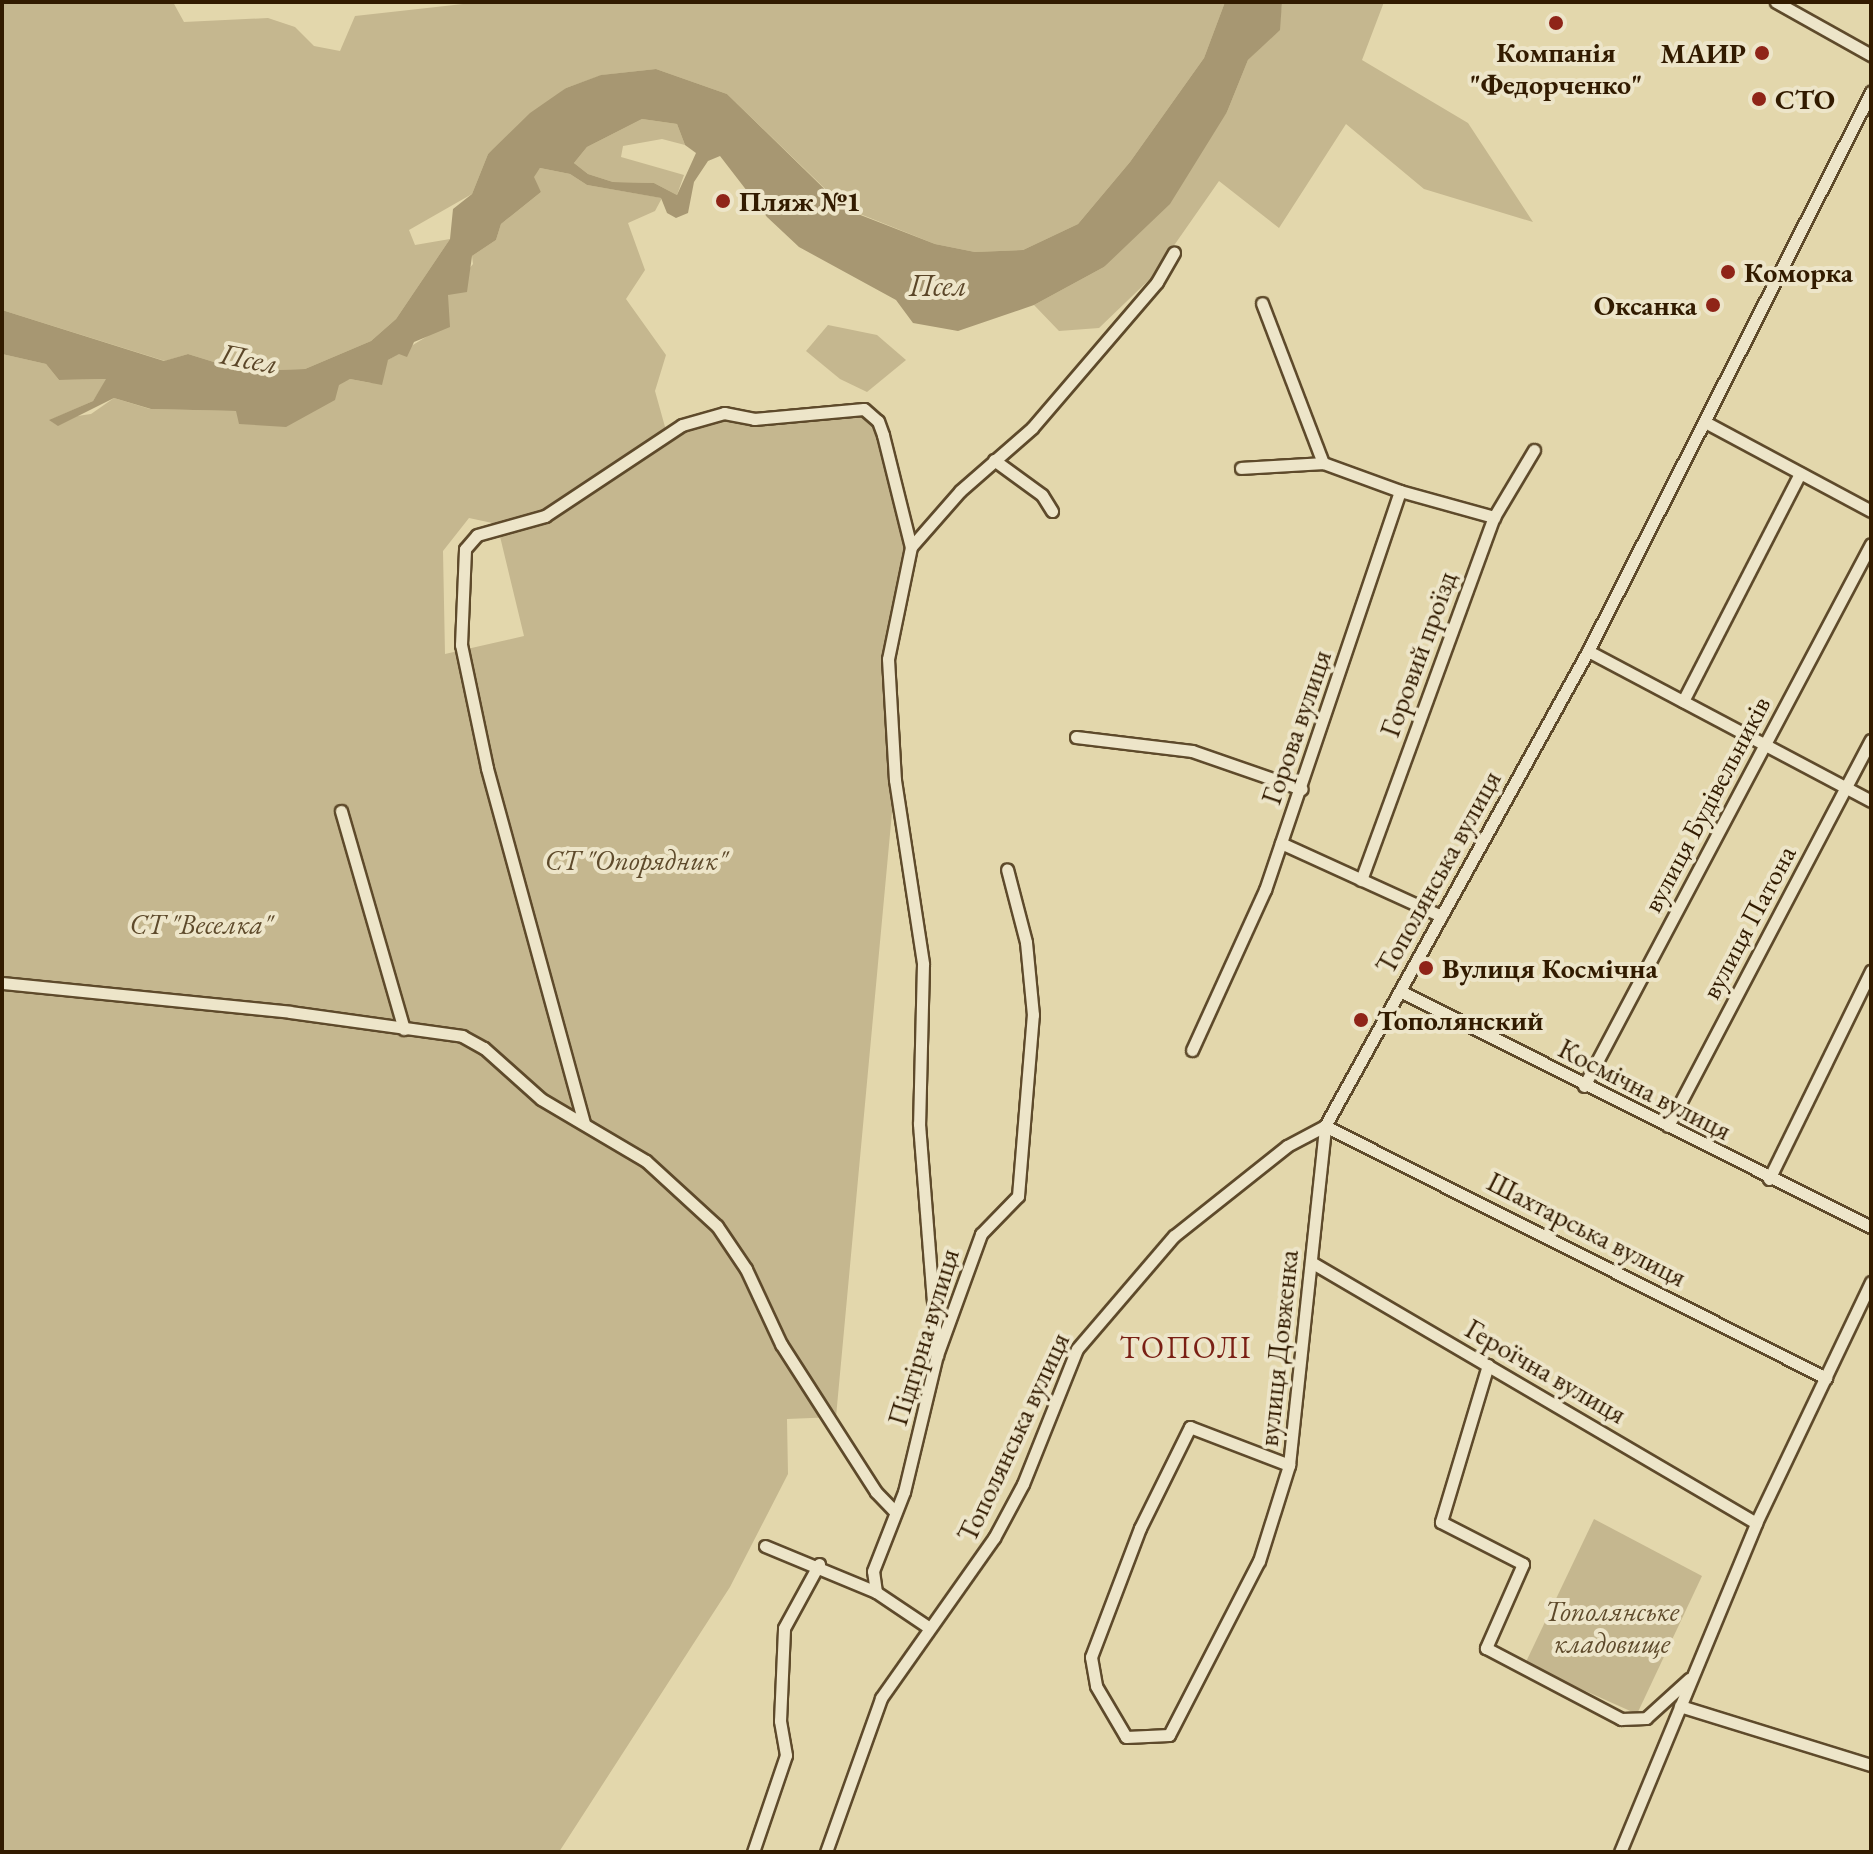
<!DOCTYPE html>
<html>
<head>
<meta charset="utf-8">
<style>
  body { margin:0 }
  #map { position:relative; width:1873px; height:1854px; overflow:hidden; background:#e3d7ac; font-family:"EB Garamond",serif }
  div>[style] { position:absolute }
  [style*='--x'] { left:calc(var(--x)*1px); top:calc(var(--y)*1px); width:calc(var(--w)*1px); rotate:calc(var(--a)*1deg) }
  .green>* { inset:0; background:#c5b78f }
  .water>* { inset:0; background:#a79772 }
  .roads { filter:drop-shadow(2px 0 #5e4a2b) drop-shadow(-2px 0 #5e4a2b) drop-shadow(0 2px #5e4a2b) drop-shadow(0 -2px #5e4a2b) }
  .minor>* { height:11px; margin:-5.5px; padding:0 5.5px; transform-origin:5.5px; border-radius:5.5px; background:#ede5c9 }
  .dots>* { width:22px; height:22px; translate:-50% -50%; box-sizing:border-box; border:4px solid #ede5c9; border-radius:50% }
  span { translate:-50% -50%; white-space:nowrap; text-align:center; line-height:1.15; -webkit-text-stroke:8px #ede5c9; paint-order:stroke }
  .poi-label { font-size:28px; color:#321b00; font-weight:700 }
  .right { translate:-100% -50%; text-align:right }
  .left { translate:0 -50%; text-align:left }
  .street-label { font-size:28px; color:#321b00 }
  .park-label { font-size:28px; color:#5e4a2b; font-style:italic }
  .water-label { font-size:30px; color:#5b4628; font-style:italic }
  .neighbourhood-label { font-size:30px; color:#7a1f14; letter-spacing:2px }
  .frame { position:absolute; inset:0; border:4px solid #321b00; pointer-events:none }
</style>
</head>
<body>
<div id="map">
  <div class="green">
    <div style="clip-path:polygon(2px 2px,173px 2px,184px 22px,268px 18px,295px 27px,314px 46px,340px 51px,355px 16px,481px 2px,1225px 2px,1204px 58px,1130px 162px,1078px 224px,1023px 250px,975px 252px,935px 244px,845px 208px,727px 94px,656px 69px,602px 75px,566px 88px,488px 154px,472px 194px,409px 230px,415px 245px,450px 239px,396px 319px,371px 341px,305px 369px,243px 371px,188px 354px,165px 361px,2px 310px)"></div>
    <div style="clip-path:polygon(1282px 2px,1384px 2px,1362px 60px,1468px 123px,1533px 222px,1424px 189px,1346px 124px,1279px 228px,1219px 181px,1152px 277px,1099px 328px,1059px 331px,1034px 305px,1104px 267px,1227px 112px,1248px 60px,1279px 30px)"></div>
    <div style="clip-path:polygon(642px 119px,677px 124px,685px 145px,662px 139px,623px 146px,621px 157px,684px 175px,677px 195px,654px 183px,613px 182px,588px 174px,574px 163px,587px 147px)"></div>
    <div style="clip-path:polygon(evenodd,540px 168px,570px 174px,587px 185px,662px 198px,655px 211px,628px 223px,645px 270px,626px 299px,666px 355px,655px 391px,667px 434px,724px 413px,740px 418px,872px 414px,909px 530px,888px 659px,895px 780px,836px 1417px,787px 1419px,788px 1474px,730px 1587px,559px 1852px,2px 1852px,2px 354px,46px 364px,59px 380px,107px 379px,93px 401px,50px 420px,91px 414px,114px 398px,150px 409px,237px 411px,350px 379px,371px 383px,388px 360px,431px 334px,448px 295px,473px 264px,472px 256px,496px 240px,501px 224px,541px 192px,533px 177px,540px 168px,469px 518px,497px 524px,524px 636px,445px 654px,443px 551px,469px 518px)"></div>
    <div style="clip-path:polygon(828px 325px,877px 335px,906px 360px,867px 392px,840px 379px,806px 351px)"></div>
    <div style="clip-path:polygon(1594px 1519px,1702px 1576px,1637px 1714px,1525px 1664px)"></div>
  </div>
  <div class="water">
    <div style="clip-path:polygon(evenodd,1225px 2px,1282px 2px,1280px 30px,1248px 60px,1227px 112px,1170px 204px,1104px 267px,1034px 305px,958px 331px,913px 323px,896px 300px,799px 247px,767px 217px,720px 156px,708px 161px,694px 182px,688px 213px,676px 218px,667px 213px,661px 198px,587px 185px,570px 174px,540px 168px,534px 177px,541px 192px,501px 224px,496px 240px,472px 256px,467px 292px,448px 295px,450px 327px,414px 342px,407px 357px,399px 354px,388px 360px,382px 385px,350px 379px,339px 385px,335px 400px,286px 427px,239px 424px,236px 411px,151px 409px,114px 398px,58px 426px,49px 420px,93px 401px,106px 379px,59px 380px,46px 364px,2px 354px,2px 310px,164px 361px,188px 354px,243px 371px,305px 369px,371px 341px,396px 319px,450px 239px,453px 209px,472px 194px,488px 154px,530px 113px,566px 88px,601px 75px,656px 69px,727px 94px,845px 209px,935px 244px,975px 252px,1023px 250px,1078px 224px,1130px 162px,1204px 58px,1225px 2px,642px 119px,677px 124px,685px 145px,696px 153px,677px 195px,654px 183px,613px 182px,588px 174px,574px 163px,587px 147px,642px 119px)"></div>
  </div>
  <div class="roads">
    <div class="minor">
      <div style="--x:1776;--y:2;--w:109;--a:29.2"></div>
      <div style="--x:1705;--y:422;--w:188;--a:28.2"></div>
      <div style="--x:994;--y:460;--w:59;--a:36.1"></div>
      <div style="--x:1042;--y:495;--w:19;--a:58"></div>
      <div style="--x:1241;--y:468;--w:82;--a:-3.5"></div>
      <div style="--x:1400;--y:491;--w:98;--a:15.5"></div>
      <div style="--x:911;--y:547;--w:74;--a:-48.8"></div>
      <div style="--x:960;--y:491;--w:96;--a:-41.2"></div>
      <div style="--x:1032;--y:428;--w:192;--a:-49.4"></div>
      <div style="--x:1157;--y:282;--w:34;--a:-60"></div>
      <div style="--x:1588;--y:651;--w:320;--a:27.9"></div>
      <div style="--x:1683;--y:701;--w:256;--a:-62.8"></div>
      <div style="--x:1076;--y:737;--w:117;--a:6.9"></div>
      <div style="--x:1192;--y:751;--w:116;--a:19.1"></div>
      <div style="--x:341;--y:811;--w:227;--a:73.9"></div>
      <div style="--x:1281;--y:843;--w:176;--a:24.5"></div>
      <div style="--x:1361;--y:880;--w:387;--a:-69.9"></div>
      <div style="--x:1494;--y:517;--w:78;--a:-59.2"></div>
      <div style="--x:2;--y:983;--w:289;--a:5.7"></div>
      <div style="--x:290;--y:1012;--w:174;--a:7.9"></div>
      <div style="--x:462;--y:1036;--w:25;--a:29"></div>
      <div style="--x:484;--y:1048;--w:76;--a:41.8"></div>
      <div style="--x:541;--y:1099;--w:122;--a:30.6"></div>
      <div style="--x:646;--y:1161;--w:96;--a:42.5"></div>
      <div style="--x:717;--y:1226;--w:52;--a:56"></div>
      <div style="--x:746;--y:1269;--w:83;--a:65"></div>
      <div style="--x:781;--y:1344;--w:176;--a:57.3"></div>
      <div style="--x:876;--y:1492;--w:28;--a:46"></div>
      <div style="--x:1400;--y:991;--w:527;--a:26.61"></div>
      <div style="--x:1192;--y:1050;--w:176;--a:-65.5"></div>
      <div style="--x:1265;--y:890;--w:421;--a:-71.3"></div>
      <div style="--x:1400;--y:491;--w:82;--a:-160"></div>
      <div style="--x:1323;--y:463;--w:171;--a:-110.9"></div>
      <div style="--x:1584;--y:1086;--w:613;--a:-62.1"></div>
      <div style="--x:584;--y:1123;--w:368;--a:-105.3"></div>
      <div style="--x:487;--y:768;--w:126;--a:-101.9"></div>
      <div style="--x:461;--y:645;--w:96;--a:-87.6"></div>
      <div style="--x:465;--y:549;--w:18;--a:-49"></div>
      <div style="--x:477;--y:535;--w:71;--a:-15.6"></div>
      <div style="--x:545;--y:516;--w:164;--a:-33.6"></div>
      <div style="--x:682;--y:425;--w:44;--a:-15.9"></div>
      <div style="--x:724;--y:413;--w:31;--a:11"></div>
      <div style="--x:754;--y:419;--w:110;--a:-5.2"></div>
      <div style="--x:864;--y:409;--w:18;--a:41"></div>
      <div style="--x:878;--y:421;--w:15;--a:70"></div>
      <div style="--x:883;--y:435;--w:115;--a:76"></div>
      <div style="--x:911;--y:547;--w:114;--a:101.6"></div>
      <div style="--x:888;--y:659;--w:121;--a:86.7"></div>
      <div style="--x:895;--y:780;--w:186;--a:81.3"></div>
      <div style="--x:923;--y:964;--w:160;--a:91.4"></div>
      <div style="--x:919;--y:1124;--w:232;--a:85.5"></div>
      <div style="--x:1668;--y:1126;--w:436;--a:-62.3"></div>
      <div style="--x:1769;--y:1179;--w:232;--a:-63.9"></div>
      <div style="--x:1311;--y:1262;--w:516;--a:30.39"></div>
      <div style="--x:1488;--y:1365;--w:164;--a:106.7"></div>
      <div style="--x:1441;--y:1522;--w:92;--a:27.1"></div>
      <div style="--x:1523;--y:1564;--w:92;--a:113.8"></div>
      <div style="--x:1486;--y:1648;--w:153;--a:27.7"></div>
      <div style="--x:1621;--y:1719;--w:25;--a:-2"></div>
      <div style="--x:1646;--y:1718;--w:58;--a:-42.2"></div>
      <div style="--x:1289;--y:1465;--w:106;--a:-159"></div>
      <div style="--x:1190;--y:1427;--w:113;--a:116.3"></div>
      <div style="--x:1140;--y:1528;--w:138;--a:110.8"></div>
      <div style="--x:1091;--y:1657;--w:29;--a:80"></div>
      <div style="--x:1096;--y:1686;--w:59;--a:59.5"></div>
      <div style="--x:1126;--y:1737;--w:43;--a:-2.7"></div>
      <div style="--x:1169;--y:1735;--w:196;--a:-62.7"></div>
      <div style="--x:1259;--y:1561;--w:101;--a:-72.6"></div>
      <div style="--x:1289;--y:1465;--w:341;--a:-83.9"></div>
      <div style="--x:1325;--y:1126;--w:561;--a:26.7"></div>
      <div style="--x:765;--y:1546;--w:120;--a:22.5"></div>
      <div style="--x:876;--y:1592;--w:63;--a:33.9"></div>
      <div style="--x:876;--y:1592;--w:21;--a:-98"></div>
      <div style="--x:873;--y:1571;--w:85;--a:-68.6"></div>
      <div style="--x:904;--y:1492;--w:141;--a:-76.5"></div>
      <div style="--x:937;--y:1355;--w:129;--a:-70"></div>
      <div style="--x:981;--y:1234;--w:53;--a:-45.8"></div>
      <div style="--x:1018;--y:1196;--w:182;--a:-85.3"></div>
      <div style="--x:1033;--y:1015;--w:73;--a:-95.5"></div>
      <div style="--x:1026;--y:942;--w:75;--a:-104.6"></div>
      <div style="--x:1680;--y:1706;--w:200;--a:17.2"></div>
      <div style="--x:753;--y:1852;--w:102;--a:-71.2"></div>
      <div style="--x:786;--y:1755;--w:35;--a:-100"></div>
      <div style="--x:780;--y:1721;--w:93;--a:-87.5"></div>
      <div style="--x:784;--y:1628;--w:73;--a:-61.3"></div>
      <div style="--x:826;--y:1852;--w:164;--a:-70.3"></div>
      <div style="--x:881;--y:1698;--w:196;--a:-54.8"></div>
      <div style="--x:994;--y:1538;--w:61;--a:-61.8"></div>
      <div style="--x:1023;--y:1484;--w:145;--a:-68.2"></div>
      <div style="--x:1077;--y:1349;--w:149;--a:-49.4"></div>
      <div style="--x:1174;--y:1236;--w:144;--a:-38.5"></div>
      <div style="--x:1287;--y:1146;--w:43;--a:-27.8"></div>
      <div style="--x:1325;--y:1126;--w:543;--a:-61.03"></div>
      <div style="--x:1588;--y:651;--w:627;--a:-63.15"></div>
      <div style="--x:1620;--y:1852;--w:356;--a:-67.5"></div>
      <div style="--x:1756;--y:1523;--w:267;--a:-64.5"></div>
    </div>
  </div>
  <div class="dots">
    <div style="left:1556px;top:23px;background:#8f2418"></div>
    <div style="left:1762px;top:53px;background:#8f2418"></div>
    <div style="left:1759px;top:99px;background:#8f2418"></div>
    <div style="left:723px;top:201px;background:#8f2418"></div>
    <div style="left:1728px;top:272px;background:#8f2418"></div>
    <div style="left:1713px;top:305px;background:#8f2418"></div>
    <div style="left:1426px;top:968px;background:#8f2418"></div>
    <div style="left:1361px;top:1020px;background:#8f2418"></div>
  </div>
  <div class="poi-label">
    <span style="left:1556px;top:68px">Компанія<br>"Федорченко"</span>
    <span class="right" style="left:1746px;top:53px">МАИР</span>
    <span class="left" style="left:1775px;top:99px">СТО</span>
    <span class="left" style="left:739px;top:201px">Пляж №1</span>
    <span class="left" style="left:1744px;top:272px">Коморка</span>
    <span class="right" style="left:1697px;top:305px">Оксанка</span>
    <span class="left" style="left:1442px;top:968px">Вулиця Космічна</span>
    <span class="left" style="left:1377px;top:1020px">Тополянский</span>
  </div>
  <div class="street-label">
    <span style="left:1418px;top:654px;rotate:-70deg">Горовий проїзд</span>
    <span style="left:1296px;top:727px;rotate:-71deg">Горова вулиця</span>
    <span style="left:1706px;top:804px;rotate:-62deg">вулиця Будівельників</span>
    <span style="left:1438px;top:872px;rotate:-61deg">Тополянська вулиця</span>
    <span style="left:1748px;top:922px;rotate:-62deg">вулиця Патона</span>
    <span style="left:1645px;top:1089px;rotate:27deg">Космічна вулиця</span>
    <span style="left:1587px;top:1229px;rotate:27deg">Шахтарська вулиця</span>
    <span style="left:923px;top:1337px;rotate:-73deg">Підгірна вулиця</span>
    <span style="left:1278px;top:1348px;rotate:-84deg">вулиця Довженка</span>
    <span style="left:1546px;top:1371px;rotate:30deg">Героїчна вулиця</span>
    <span style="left:1013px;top:1437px;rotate:-65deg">Тополянська вулиця</span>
  </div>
  <div class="park-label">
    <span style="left:636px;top:860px">СТ "Опорядник"</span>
    <span style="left:201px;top:924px">СТ "Веселка"</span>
    <span style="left:1612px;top:1627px">Тополянське<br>кладовище</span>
  </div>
  <div class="water-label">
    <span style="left:938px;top:286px">Псел</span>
    <span style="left:249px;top:359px;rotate:11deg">Псел</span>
  </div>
  <div class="neighbourhood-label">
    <span style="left:1186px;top:1348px">ТОПОЛІ</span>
  </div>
  <div class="frame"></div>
</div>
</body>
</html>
